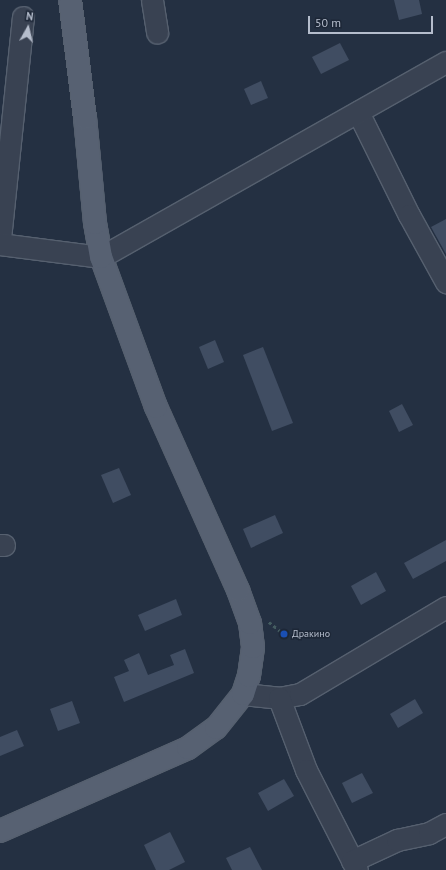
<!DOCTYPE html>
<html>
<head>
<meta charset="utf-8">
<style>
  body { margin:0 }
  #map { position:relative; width:446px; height:870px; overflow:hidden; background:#243042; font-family:"PT Sans",sans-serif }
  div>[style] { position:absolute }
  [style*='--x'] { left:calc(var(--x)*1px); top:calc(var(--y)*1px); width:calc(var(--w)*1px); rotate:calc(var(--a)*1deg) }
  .building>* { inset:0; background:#404d62 }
  .path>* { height:2.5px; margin-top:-1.25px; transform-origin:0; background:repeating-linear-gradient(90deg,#445c60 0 3px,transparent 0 6px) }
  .roads { filter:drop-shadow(1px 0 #56606f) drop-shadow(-1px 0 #56606f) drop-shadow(0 1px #56606f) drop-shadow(0 -1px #56606f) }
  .minor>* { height:21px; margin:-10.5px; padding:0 10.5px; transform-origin:10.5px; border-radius:10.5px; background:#394252 }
  .major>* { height:22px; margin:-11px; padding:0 11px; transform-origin:11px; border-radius:11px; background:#576172 }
  .dots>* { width:11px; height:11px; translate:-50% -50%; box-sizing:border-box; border:2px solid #1d2737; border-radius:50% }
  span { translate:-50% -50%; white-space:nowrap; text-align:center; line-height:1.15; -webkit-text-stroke:3px #1d2737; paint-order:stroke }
  .poi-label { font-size:10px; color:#b5bdcc }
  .left { translate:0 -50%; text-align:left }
  .north { position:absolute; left:8px; top:8px; width:40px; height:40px; -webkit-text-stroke:3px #1d2737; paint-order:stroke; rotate:8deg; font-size:11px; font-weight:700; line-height:16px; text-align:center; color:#b5bdcc }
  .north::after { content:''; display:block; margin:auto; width:14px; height:18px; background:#b5bdcc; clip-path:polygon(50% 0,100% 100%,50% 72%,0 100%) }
  .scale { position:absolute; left:308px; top:16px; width:125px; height:18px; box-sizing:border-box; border:2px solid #b5bdcc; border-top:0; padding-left:5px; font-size:12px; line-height:14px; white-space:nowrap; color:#b5bdcc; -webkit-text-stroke:3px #1d2737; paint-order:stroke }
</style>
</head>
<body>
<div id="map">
  <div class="building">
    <div style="clip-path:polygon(394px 0,419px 0,422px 14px,399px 20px)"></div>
    <div style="clip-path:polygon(340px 43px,349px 60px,321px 74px,312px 57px)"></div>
    <div style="clip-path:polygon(261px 81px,268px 98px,251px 105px,244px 89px)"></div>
    <div style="clip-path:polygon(446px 219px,446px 254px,431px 227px)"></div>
    <div style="clip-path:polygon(215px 340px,224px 362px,208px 369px,199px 347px)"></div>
    <div style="clip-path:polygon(263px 347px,293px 423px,272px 431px,243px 355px)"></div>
    <div style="clip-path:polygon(402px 404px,413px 425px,399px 432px,389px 411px)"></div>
    <div style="clip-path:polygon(119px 468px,131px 495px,113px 503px,101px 475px)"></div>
    <div style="clip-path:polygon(275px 515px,283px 533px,251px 548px,243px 529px)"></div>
    <div style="clip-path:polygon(446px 540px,446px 561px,413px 579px,404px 563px)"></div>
    <div style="clip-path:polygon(376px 572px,386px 591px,361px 605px,351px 586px)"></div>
    <div style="clip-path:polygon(176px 599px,182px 615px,145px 631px,138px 615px)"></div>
    <div style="clip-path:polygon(185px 649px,194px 673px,124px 702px,114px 677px,129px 671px,124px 660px,139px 653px,148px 675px,174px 665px,170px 655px)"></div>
    <div style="clip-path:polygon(415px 699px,423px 713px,398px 728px,390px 714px)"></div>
    <div style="clip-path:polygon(72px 701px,80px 723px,58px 731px,50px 709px)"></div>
    <div style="clip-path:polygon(17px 730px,24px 746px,0 756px,0 737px)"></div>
    <div style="clip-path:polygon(362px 773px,373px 793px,352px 803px,342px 783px)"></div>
    <div style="clip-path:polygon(284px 779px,294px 796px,268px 811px,258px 793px)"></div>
    <div style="clip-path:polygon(170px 832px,185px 862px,169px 870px,156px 870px,144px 845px)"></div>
    <div style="clip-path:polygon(250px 847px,262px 870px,232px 870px,226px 858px)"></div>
  </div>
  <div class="path">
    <div style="--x:269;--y:622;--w:19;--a:39"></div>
  </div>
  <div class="roads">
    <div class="minor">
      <div style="--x:152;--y:0;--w:33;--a:81"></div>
      <div style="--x:358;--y:112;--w:115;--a:63.7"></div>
      <div style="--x:409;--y:215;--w:77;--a:61.1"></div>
      <div style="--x:0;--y:239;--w:223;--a:-84.1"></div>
      <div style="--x:0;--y:244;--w:102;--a:7.3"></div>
      <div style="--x:101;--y:257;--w:396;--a:-29.5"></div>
      <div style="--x:0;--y:545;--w:4;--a:0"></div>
      <div style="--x:243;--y:694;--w:36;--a:6"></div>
      <div style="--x:279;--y:698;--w:21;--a:-11"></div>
      <div style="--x:300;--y:694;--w:170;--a:-30.8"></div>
      <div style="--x:279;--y:698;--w:77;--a:69.4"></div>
      <div style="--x:306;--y:770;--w:112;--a:63"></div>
      <div style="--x:352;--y:861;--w:50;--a:-25"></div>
      <div style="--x:397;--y:840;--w:33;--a:-12"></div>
      <div style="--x:429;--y:833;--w:19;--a:-28"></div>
    </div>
    <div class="major">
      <div style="--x:0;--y:831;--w:206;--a:-23.8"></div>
      <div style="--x:188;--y:748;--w:34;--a:-36"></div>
      <div style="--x:216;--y:728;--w:43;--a:-51.5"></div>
      <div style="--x:243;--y:694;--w:19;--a:-72"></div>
      <div style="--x:249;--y:676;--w:29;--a:-82"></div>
      <div style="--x:253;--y:647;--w:24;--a:-97"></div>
      <div style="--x:250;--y:623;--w:35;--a:-110"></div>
      <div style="--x:238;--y:590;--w:201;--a:-114.1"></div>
      <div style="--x:156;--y:407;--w:160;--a:-110.1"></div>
      <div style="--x:101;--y:257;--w:35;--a:-100"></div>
      <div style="--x:95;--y:223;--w:105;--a:-95.4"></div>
      <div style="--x:85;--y:118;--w:119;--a:-97.2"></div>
    </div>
  </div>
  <div class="dots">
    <div style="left:284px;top:634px;background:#1a4fb4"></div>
  </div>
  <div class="poi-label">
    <span class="left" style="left:292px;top:634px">Дракино</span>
  </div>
  <div class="north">N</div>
  <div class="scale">50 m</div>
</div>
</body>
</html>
